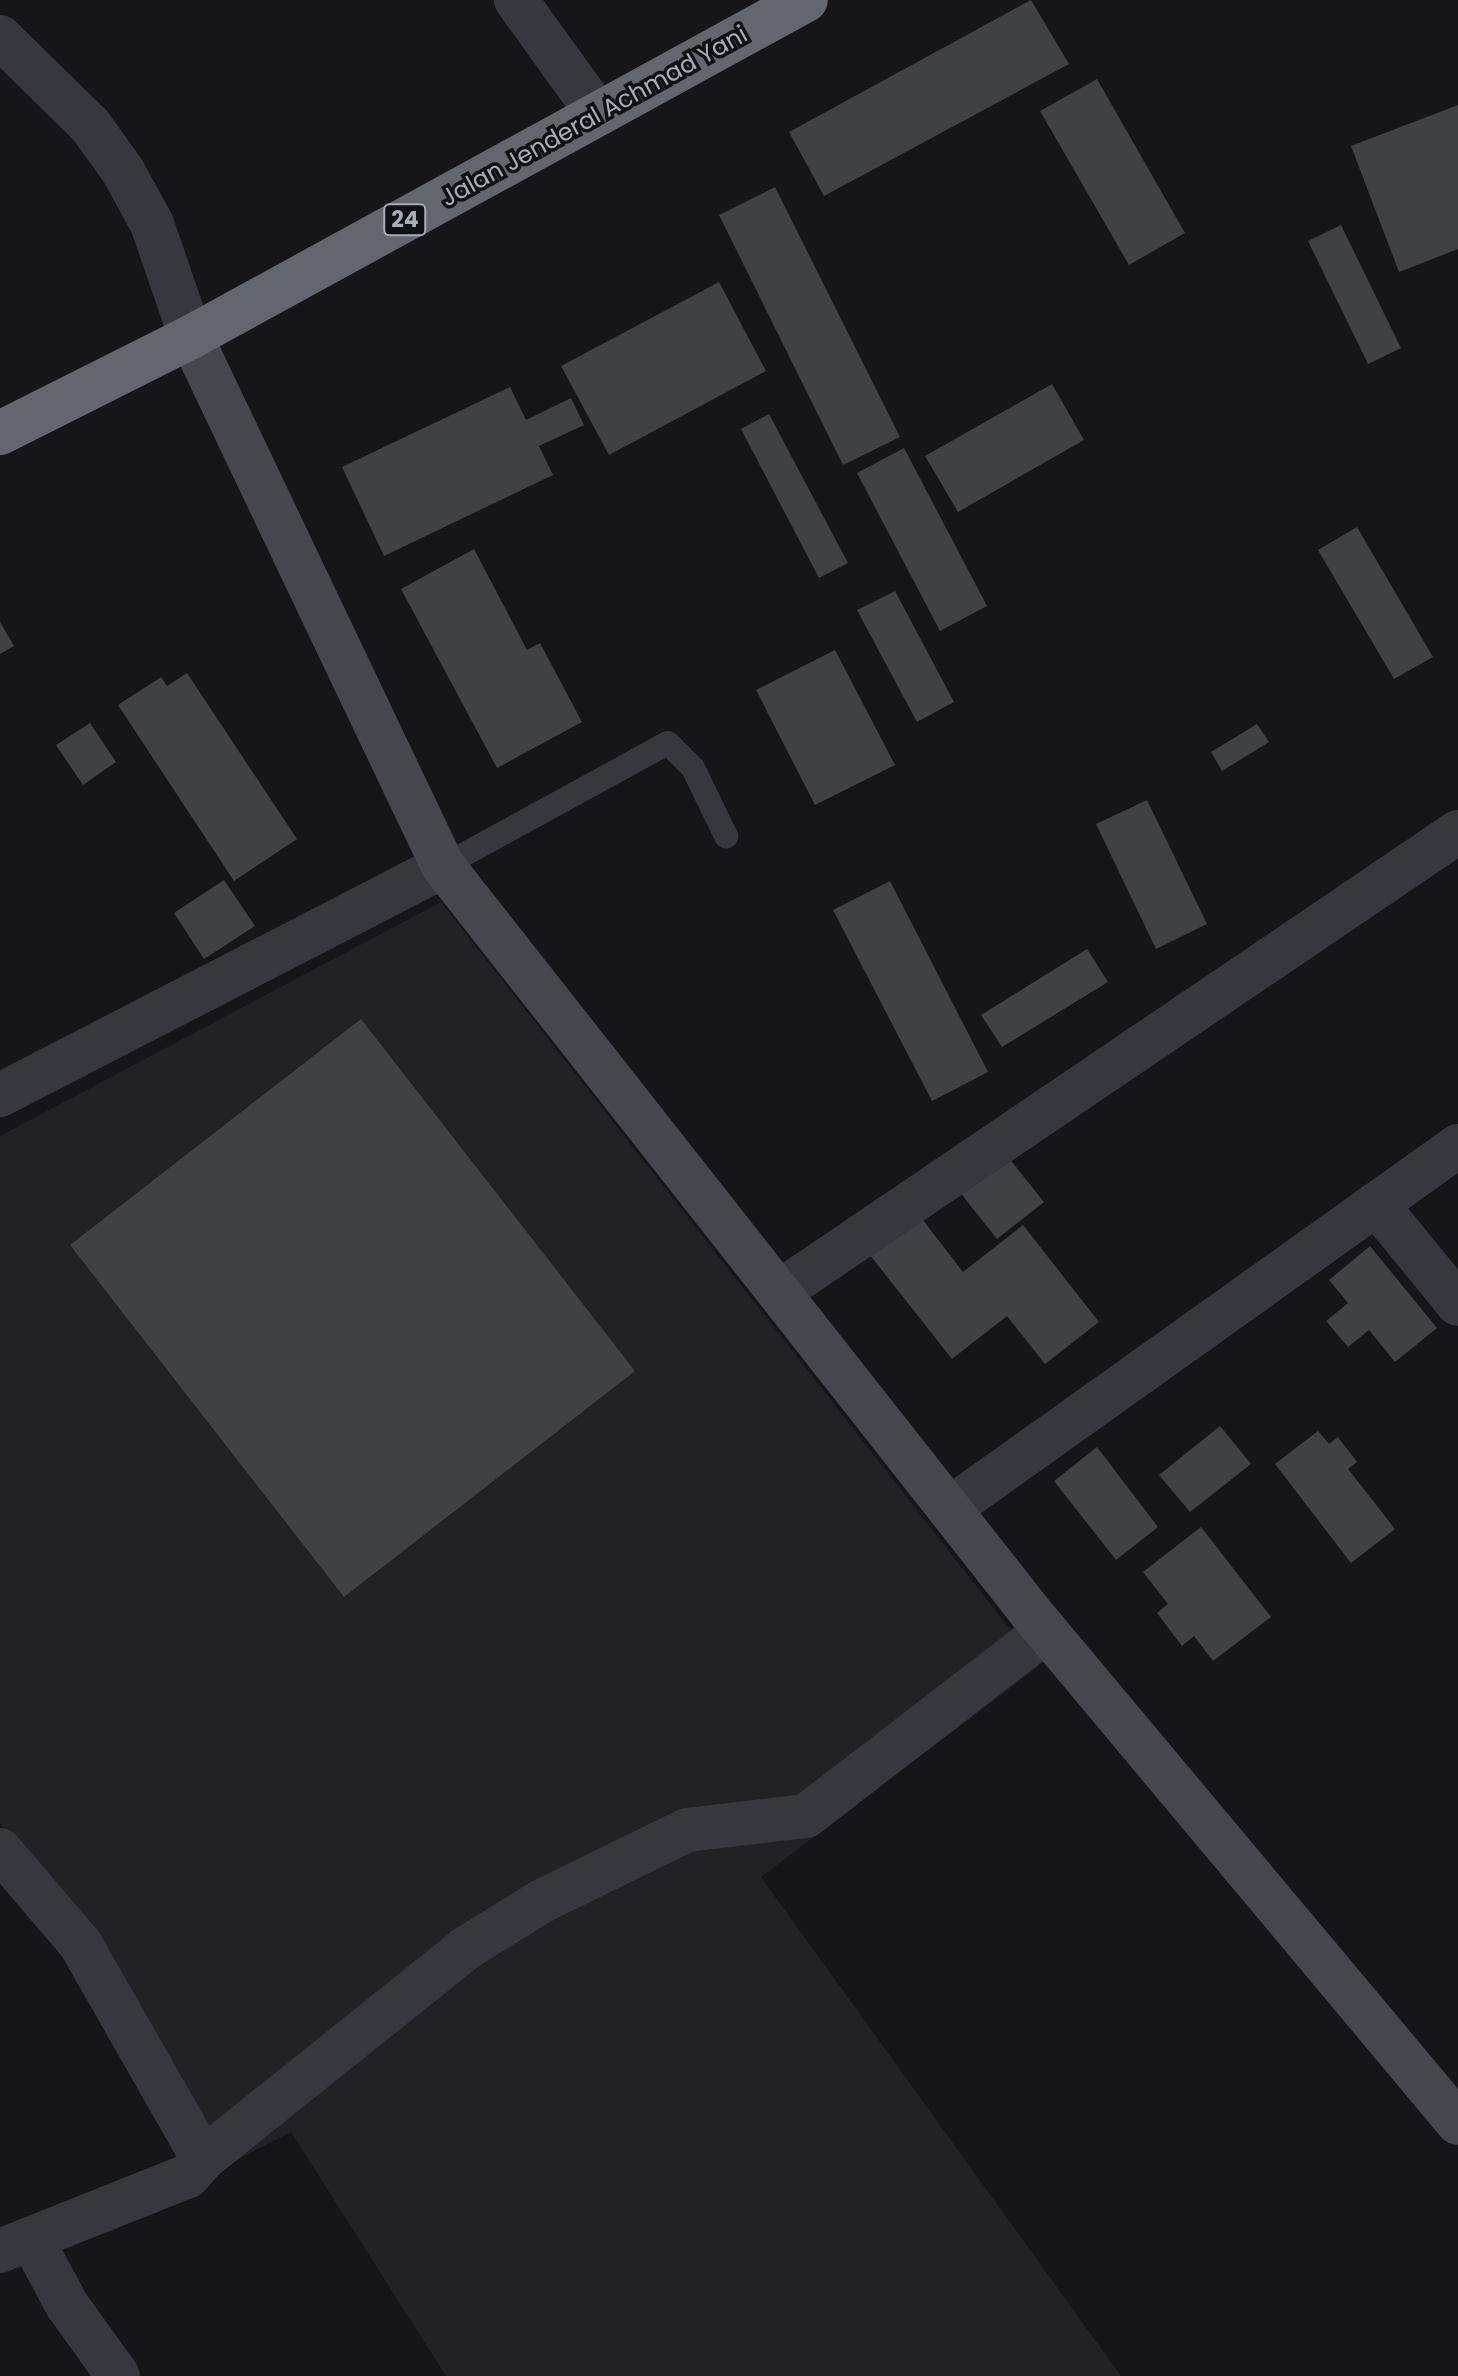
<!DOCTYPE html>
<html>
<head>
<meta charset="utf-8">
<style>
  body { margin:0 }
  #map { position:relative; width:1458px; height:2376px; overflow:hidden; background:#161618; font-family:Poppins,sans-serif }
  div>[style] { position:absolute }
  [style*='--x'] { left:calc(var(--x)*1px); top:calc(var(--y)*1px); width:calc(var(--w)*1px); rotate:calc(var(--a)*1deg) }
  .built>* { inset:0; background:#222225 }
  .building>* { inset:0; background:#404145 }
  .lane>* { height:24px; margin:-12px; padding:0 12px; transform-origin:12px; border-radius:12px; background:#37383d }
  .street>* { height:44px; margin:-22px; padding:0 22px; transform-origin:22px; border-radius:22px; background:#37383d }
  .secondary>* { height:44px; margin:-22px; padding:0 22px; transform-origin:22px; border-radius:22px; background:#45474d }
  .highway>* { height:44px; margin:-22px; padding:0 22px; transform-origin:22px; border-radius:22px; background:#63666e }
  span { translate:-50% -50%; white-space:nowrap; text-align:center; line-height:1.15; -webkit-text-stroke:7px #111113; paint-order:stroke }
  .shield-label span { padding:2px 6px; background:#111113; border:2px solid; border-radius:6px; -webkit-text-stroke-width:0 }
  .shield-label { font-size:22px; color:#a8adb8; font-weight:700 }
  .street-label { font-size:24px; color:#a8adb8 }
</style>
</head>
<body>
<div id="map">
  <div class="built">
    <div style="clip-path:polygon(441px 902px,1039px 1666px,761px 1877px,1121px 2376px,446px 2376px,291px 2132px,220px 2168px,92px 1935px,0 1824px,0 1136px)"></div>
  </div>
  <div class="building">
    <div style="clip-path:polygon(1031px 0,1069px 64px,824px 196px,789px 132px)"></div>
    <div style="clip-path:polygon(1097px 79px,1185px 233px,1129px 265px,1040px 111px)"></div>
    <div style="clip-path:polygon(1458px 105px,1458px 249px,1399px 272px,1351px 146px)"></div>
    <div style="clip-path:polygon(775px 187px,900px 437px,843px 465px,719px 215px)"></div>
    <div style="clip-path:polygon(1341px 225px,1401px 348px,1368px 364px,1308px 241px)"></div>
    <div style="clip-path:polygon(719px 282px,766px 371px,609px 455px,561px 366px)"></div>
    <div style="clip-path:polygon(1052px 384px,1084px 440px,958px 512px,925px 456px)"></div>
    <div style="clip-path:polygon(510px 387px,526px 420px,571px 398px,584px 425px,539px 446px,553px 475px,384px 556px,342px 467px)"></div>
    <div style="clip-path:polygon(769px 414px,848px 563px,819px 578px,741px 429px)"></div>
    <div style="clip-path:polygon(904px 448px,987px 606px,940px 631px,857px 473px)"></div>
    <div style="clip-path:polygon(1357px 527px,1433px 657px,1394px 679px,1318px 550px)"></div>
    <div style="clip-path:polygon(474px 549px,527px 650px,540px 643px,582px 722px,497px 768px,401px 589px)"></div>
    <div style="clip-path:polygon(895px 591px,954px 702px,917px 722px,857px 610px)"></div>
    <div style="clip-path:polygon(0 622px,14px 646px,0 654px)"></div>
    <div style="clip-path:polygon(835px 650px,895px 765px,815px 805px,756px 690px)"></div>
    <div style="clip-path:polygon(187px 673px,297px 839px,234px 881px,118px 705px,161px 677px,167px 686px)"></div>
    <div style="clip-path:polygon(90px 723px,116px 762px,83px 785px,56px 745px)"></div>
    <div style="clip-path:polygon(1257px 724px,1269px 742px,1222px 771px,1211px 752px)"></div>
    <div style="clip-path:polygon(1147px 800px,1207px 924px,1156px 949px,1096px 824px)"></div>
    <div style="clip-path:polygon(224px 880px,255px 926px,204px 959px,174px 913px)"></div>
    <div style="clip-path:polygon(890px 881px,988px 1072px,932px 1101px,833px 910px)"></div>
    <div style="clip-path:polygon(1087px 949px,1108px 982px,1002px 1047px,981px 1015px)"></div>
    <div style="clip-path:polygon(361px 1019px,635px 1371px,344px 1597px,70px 1245px)"></div>
    <div style="clip-path:polygon(1004px 1152px,1044px 1202px,997px 1239px,958px 1190px)"></div>
    <div style="clip-path:polygon(916px 1211px,963px 1272px,1023px 1225px,1099px 1322px,1045px 1364px,1007px 1316px,952px 1359px,866px 1250px)"></div>
    <div style="clip-path:polygon(1370px 1246px,1437px 1328px,1395px 1362px,1369px 1330px,1348px 1347px,1326px 1321px,1348px 1303px,1329px 1280px)"></div>
    <div style="clip-path:polygon(1220px 1426px,1251px 1464px,1190px 1512px,1159px 1475px)"></div>
    <div style="clip-path:polygon(1318px 1431px,1329px 1444px,1338px 1437px,1357px 1462px,1348px 1469px,1395px 1529px,1351px 1563px,1275px 1464px)"></div>
    <div style="clip-path:polygon(1097px 1447px,1158px 1527px,1116px 1560px,1054px 1481px)"></div>
    <div style="clip-path:polygon(1201px 1527px,1271px 1617px,1213px 1661px,1194px 1636px,1182px 1646px,1157px 1613px,1168px 1604px,1143px 1572px)"></div>
  </div>
  <div class="lane">
    <div style="--x:443;--y:866;--w:256;--a:-28.7"></div>
    <div style="--x:668;--y:743;--w:35;--a:45"></div>
    <div style="--x:693;--y:768;--w:76;--a:64.1"></div>
  </div>
  <div class="street">
    <div style="--x:516;--y:0;--w:140;--a:54.3"></div>
    <div style="--x:0;--y:37;--w:126;--a:44.4"></div>
    <div style="--x:90;--y:125;--w:57;--a:54.3"></div>
    <div style="--x:123;--y:171;--w:60;--a:61.3"></div>
    <div style="--x:152;--y:224;--w:120;--a:71"></div>
    <div style="--x:0;--y:1095;--w:499;--a:-27.3"></div>
    <div style="--x:1376;--y:1204;--w:129;--a:50.6"></div>
    <div style="--x:779;--y:1292;--w:820;--a:-34.12"></div>
    <div style="--x:949;--y:1509;--w:625;--a:-35.5"></div>
    <div style="--x:0;--y:1850;--w:125;--a:49.5"></div>
    <div style="--x:81;--y:1945;--w:246;--a:60.3"></div>
    <div style="--x:203;--y:2159;--w:23;--a:131"></div>
    <div style="--x:188;--y:2176;--w:202;--a:158.3"></div>
    <div style="--x:203;--y:2159;--w:337;--a:-38.7"></div>
    <div style="--x:466;--y:1948;--w:89;--a:-31.7"></div>
    <div style="--x:542;--y:1901;--w:161;--a:-26.1"></div>
    <div style="--x:687;--y:1830;--w:120;--a:-6.7"></div>
    <div style="--x:806;--y:1816;--w:303;--a:-37.6"></div>
    <div style="--x:32;--y:2240;--w:74;--a:61.7"></div>
    <div style="--x:67;--y:2305;--w:87;--a:54.3"></div>
  </div>
  <div class="secondary">
    <div style="--x:191;--y:337;--w:586;--a:64.53"></div>
    <div style="--x:443;--y:866;--w:951;--a:51.79"></div>
    <div style="--x:1031;--y:1613;--w:665;--a:50.06"></div>
  </div>
  <div class="highway">
    <div style="--x:0;--y:433;--w:214;--a:-26.7"></div>
    <div style="--x:191;--y:337;--w:701;--a:-28.72"></div>
  </div>
  <div class="shield-label">
    <span style="left:405px;top:220px">24</span>
  </div>
  <div class="street-label">
    <span style="left:594px;top:116px;rotate:-29deg">Jalan Jenderal Achmad Yani</span>
  </div>
</div>
</body>
</html>
